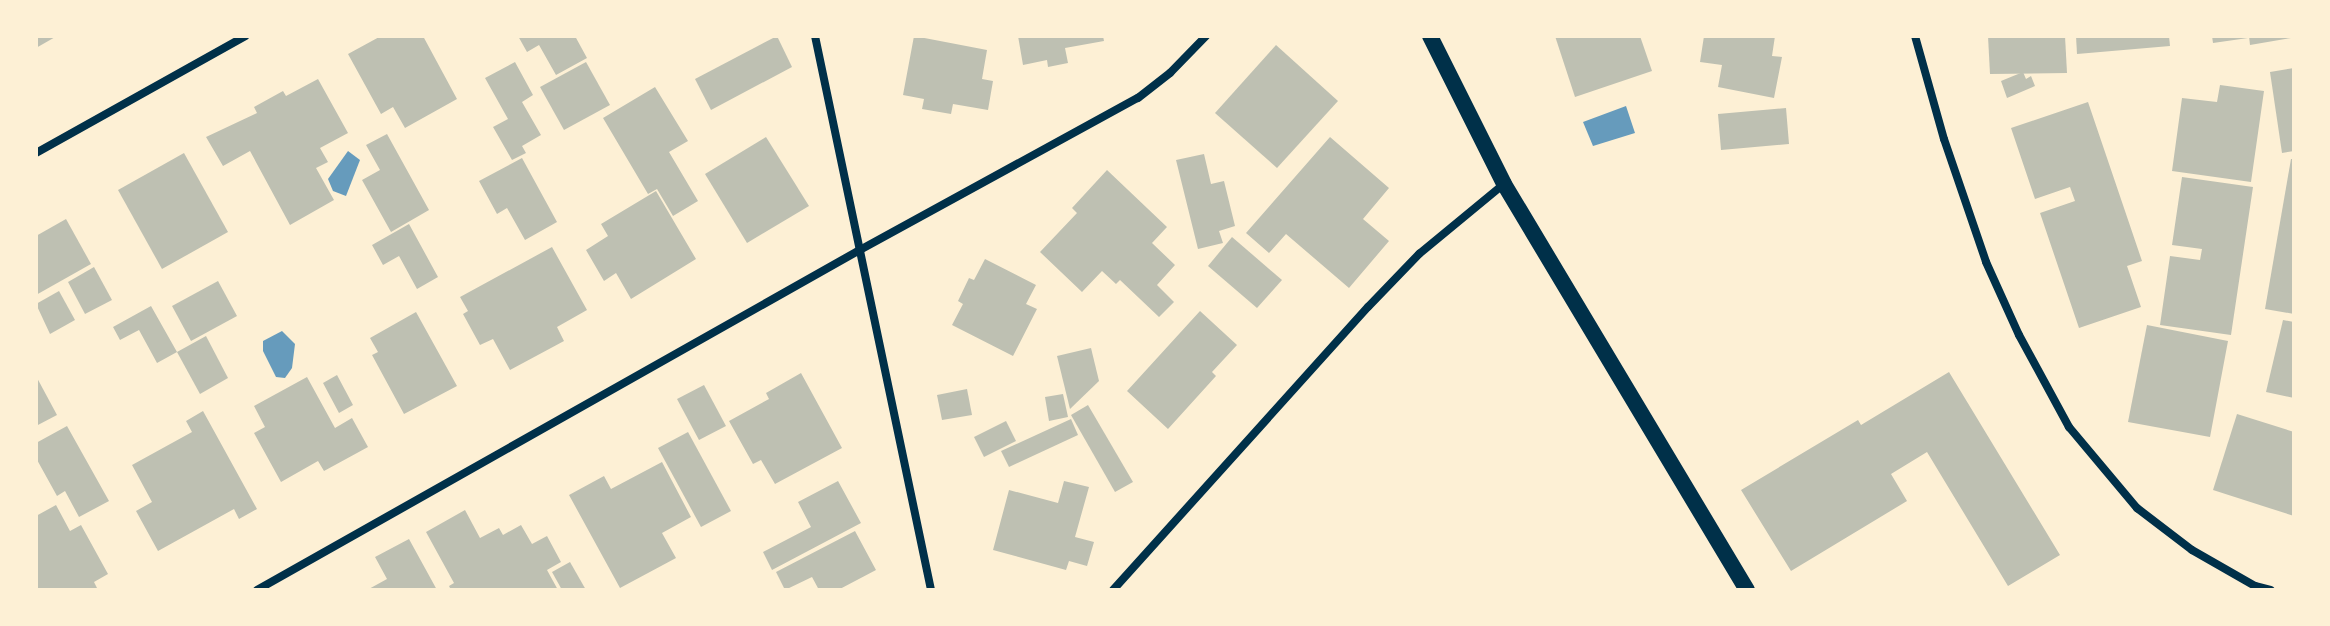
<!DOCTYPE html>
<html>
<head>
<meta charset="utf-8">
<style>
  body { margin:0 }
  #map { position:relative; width:2330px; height:626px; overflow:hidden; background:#fdf0d5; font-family:"Fira Sans Condensed",sans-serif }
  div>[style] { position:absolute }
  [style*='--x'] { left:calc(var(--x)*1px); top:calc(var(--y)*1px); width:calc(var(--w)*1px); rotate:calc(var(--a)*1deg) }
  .water>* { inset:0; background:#669bbc }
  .building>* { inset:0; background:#bec0b2 }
  .minor>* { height:8px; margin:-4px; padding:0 4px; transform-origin:4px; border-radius:4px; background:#003049 }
  .secondary>* { height:16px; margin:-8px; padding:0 8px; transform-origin:8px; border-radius:8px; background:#003049 }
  span { translate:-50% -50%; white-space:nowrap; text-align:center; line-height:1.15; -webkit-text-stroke:8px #fdf0d5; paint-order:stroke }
  .frame { position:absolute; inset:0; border:38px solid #fdf0d5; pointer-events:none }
</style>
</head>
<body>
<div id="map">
  <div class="water">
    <div style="clip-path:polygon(1626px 106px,1635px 133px,1593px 146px,1583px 122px)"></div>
    <div style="clip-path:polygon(348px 151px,360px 160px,346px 196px,333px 191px,328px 179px)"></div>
    <div style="clip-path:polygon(282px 331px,295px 344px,292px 368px,285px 378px,276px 377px,263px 351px,263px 341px)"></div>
  </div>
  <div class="building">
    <div style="clip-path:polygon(36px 36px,57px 36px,36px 48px)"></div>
    <div style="clip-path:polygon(381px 36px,423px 36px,457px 99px,405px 128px,393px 107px,381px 114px,348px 54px)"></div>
    <div style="clip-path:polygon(518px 36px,575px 36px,587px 58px,556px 75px,539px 45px,527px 52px)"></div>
    <div style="clip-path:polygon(777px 36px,792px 67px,711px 110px,695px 79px)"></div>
    <div style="clip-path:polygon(914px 36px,987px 50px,982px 79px,993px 81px,988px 110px,953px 104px,951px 114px,922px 109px,924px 99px,903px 95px)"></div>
    <div style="clip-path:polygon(1018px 36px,1103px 36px,1104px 41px,1065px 48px,1068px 63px,1048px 67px,1047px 60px,1023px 65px)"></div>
    <div style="clip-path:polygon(1555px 36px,1640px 36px,1652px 71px,1575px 97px)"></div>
    <div style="clip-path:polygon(1704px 36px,1775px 36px,1772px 56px,1782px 57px,1774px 98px,1718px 87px,1722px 65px,1700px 62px)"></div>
    <div style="clip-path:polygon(1988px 36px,2065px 36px,2067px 73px,1990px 74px)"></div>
    <div style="clip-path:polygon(2076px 36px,2169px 36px,2170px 46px,2077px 54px)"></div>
    <div style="clip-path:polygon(2212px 36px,2248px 36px,2248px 38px,2213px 43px)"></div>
    <div style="clip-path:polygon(2249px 36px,2291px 36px,2291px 38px,2250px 45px)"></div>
    <div style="clip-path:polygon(1276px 45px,1338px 101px,1277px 168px,1215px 113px)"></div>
    <div style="clip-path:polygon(515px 62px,533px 95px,522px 102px,541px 135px,522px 146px,526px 153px,512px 160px,493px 127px,508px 119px,485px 78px)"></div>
    <div style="clip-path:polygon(586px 62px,610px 105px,564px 130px,540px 87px)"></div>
    <div style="clip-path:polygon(2294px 68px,2294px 151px,2282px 153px,2270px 72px)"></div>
    <div style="clip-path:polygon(2023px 72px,2026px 79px,2031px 76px,2035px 86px,2007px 98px,2001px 81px)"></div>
    <div style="clip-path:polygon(318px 79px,348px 133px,320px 148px,328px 162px,316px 168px,334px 200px,290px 225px,250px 151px,223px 166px,206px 137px,257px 113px,254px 107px,283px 91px,286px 96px)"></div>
    <div style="clip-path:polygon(2220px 85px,2264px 91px,2251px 182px,2172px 171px,2182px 98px,2217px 102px)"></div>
    <div style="clip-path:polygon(655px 87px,688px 141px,669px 152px,698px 201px,673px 216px,657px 189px,648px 194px,603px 118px)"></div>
    <div style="clip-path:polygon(2088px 102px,2142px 261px,2127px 266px,2141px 307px,2079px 328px,2040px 213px,2075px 201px,2070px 187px,2035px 199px,2011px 128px)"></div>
    <div style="clip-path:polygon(1786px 108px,1789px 144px,1721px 150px,1718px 114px)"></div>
    <div style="clip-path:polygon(387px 134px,429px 210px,391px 232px,362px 180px,380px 170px,366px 145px)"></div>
    <div style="clip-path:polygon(766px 137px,809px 206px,747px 243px,705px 174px)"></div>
    <div style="clip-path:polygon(1330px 137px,1389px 188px,1363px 219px,1389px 241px,1349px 288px,1286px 234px,1269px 253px,1246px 233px)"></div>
    <div style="clip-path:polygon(184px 153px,228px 232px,162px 269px,118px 190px)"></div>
    <div style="clip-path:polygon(1204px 154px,1211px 184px,1224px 181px,1235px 226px,1219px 231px,1223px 243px,1198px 249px,1176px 160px)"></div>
    <div style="clip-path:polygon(522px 158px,557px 222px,525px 240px,507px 208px,497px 214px,479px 181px)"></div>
    <div style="clip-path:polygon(2291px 159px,2294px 159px,2294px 314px,2265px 309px)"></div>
    <div style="clip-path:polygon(1107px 170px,1167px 227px,1152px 243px,1175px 265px,1157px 285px,1174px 302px,1159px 317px,1120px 280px,1116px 284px,1102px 271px,1082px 292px,1040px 252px,1077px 213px,1072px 208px)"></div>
    <div style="clip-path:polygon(2182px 177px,2253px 187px,2231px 335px,2160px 325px,2170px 256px,2200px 260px,2202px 249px,2172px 245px)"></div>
    <div style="clip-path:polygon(656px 191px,696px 259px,631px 299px,616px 273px,604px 281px,586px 250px,608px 236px,601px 224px)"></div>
    <div style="clip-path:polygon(66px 219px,91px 264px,36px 295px,36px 236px)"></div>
    <div style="clip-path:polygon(409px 224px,438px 277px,417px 289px,399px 256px,383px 265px,372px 245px)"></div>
    <div style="clip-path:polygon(1232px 237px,1282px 280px,1257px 308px,1208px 266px)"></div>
    <div style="clip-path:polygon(552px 247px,587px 310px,557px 327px,564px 341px,510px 370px,493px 339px,480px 345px,463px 314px,468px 311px,460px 297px)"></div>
    <div style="clip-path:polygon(985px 259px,1036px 285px,1026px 304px,1037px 309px,1013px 356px,952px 325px,963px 304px,958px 301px,969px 278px,974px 280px)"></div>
    <div style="clip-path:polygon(94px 267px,112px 300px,85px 314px,68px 282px)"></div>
    <div style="clip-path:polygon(218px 281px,237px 316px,191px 341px,172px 306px)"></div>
    <div style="clip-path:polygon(59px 291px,75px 320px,50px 334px,36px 304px)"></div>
    <div style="clip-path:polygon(151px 306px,177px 352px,157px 363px,139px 330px,120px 340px,113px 327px)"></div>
    <div style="clip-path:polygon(1200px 311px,1237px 345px,1212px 372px,1216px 376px,1168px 429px,1127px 391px)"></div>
    <div style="clip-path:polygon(416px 312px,457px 386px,404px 414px,372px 355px,378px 352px,370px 338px)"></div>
    <div style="clip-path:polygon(2283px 320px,2294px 322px,2294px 398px,2266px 392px)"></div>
    <div style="clip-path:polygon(2147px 325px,2228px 341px,2210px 437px,2128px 422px)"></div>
    <div style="clip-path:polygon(206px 336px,228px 378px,200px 394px,177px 352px)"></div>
    <div style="clip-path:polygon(1091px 348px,1099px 381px,1070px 409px,1057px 356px)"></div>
    <div style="clip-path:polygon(1949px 372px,2060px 555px,2008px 586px,1927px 452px,1891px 474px,1907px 501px,1791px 571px,1741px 490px,1858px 420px,1861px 425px)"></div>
    <div style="clip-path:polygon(801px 373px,842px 448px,775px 484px,761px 460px,753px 464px,729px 421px,769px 399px,766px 393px)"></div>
    <div style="clip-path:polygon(337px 375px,353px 405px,339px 413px,323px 383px)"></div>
    <div style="clip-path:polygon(36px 376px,57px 415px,36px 426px)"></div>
    <div style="clip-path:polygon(307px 377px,335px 428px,352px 418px,368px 447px,324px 471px,318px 461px,281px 482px,254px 433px,265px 427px,254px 406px)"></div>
    <div style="clip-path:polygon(704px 385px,726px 426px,699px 440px,677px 399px)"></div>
    <div style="clip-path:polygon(967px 389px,972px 415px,942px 420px,937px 395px)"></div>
    <div style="clip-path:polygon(1063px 394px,1068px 417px,1049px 421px,1045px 397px)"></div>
    <div style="clip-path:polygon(1088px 405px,1133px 482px,1115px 492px,1071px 415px)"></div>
    <div style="clip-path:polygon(203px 411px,257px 509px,239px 519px,234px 509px,158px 551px,136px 511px,152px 502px,132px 465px,192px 432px,186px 421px)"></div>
    <div style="clip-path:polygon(2237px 414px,2294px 432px,2294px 516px,2213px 490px)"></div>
    <div style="clip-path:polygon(1071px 419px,1078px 435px,1009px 467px,1001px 451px)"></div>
    <div style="clip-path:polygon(1006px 421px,1016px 441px,984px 457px,974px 437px)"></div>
    <div style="clip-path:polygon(67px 426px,109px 501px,79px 517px,65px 491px,57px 496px,36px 458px,36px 443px)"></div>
    <div style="clip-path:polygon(688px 432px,731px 511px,701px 527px,658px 448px)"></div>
    <div style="clip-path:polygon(662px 462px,691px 517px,662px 533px,676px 558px,620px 588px,569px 495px,604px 476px,611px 489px)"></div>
    <div style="clip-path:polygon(838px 481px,861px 523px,772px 570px,763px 552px,811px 527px,798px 502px)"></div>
    <div style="clip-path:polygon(1064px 481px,1089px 487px,1075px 537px,1094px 542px,1087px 566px,1069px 561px,1066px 570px,993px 550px,1009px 490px,1058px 503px)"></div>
    <div style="clip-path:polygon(56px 505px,70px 531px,81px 525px,108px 574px,94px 582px,98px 590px,36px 590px,36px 516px)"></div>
    <div style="clip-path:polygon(465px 510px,480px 538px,499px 528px,503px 535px,521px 525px,532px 544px,547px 536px,561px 562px,547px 570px,558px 590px,451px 590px,449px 586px,454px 583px,426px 532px)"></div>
    <div style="clip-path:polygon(855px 531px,876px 570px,838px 590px,819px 590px,812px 577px,785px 590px,776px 572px)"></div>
    <div style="clip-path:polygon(409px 539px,437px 590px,367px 590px,387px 579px,375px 557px)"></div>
    <div style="clip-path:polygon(570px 562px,586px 590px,562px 590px,552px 572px)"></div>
  </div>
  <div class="minor">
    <div style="--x:815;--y:36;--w:566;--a:78.17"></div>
    <div style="--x:1915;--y:36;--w:107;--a:74.3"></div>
    <div style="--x:1944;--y:139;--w:130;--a:71.1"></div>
    <div style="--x:1986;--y:262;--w:80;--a:65.7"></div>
    <div style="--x:2019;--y:335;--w:105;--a:61.5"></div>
    <div style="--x:2069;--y:427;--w:106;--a:50"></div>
    <div style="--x:2137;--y:508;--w:69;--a:37.4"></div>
    <div style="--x:2192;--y:550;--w:73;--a:29.7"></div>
    <div style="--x:2255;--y:586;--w:16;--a:14"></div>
    <div style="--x:36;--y:153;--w:240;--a:-29.2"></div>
    <div style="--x:257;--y:590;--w:690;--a:-29.43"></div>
    <div style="--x:858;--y:251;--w:319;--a:-28.7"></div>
    <div style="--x:1138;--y:98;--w:41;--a:-38"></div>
    <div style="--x:1170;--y:73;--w:52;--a:-45.8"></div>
    <div style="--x:1113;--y:590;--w:381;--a:-48"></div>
    <div style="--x:1368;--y:307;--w:74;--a:-46.1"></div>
    <div style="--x:1419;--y:254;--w:110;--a:-39.5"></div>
  </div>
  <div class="secondary">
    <div style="--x:1430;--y:36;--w:165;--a:63.4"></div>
    <div style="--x:1504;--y:184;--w:473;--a:59.1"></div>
  </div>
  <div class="frame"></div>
</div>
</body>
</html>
